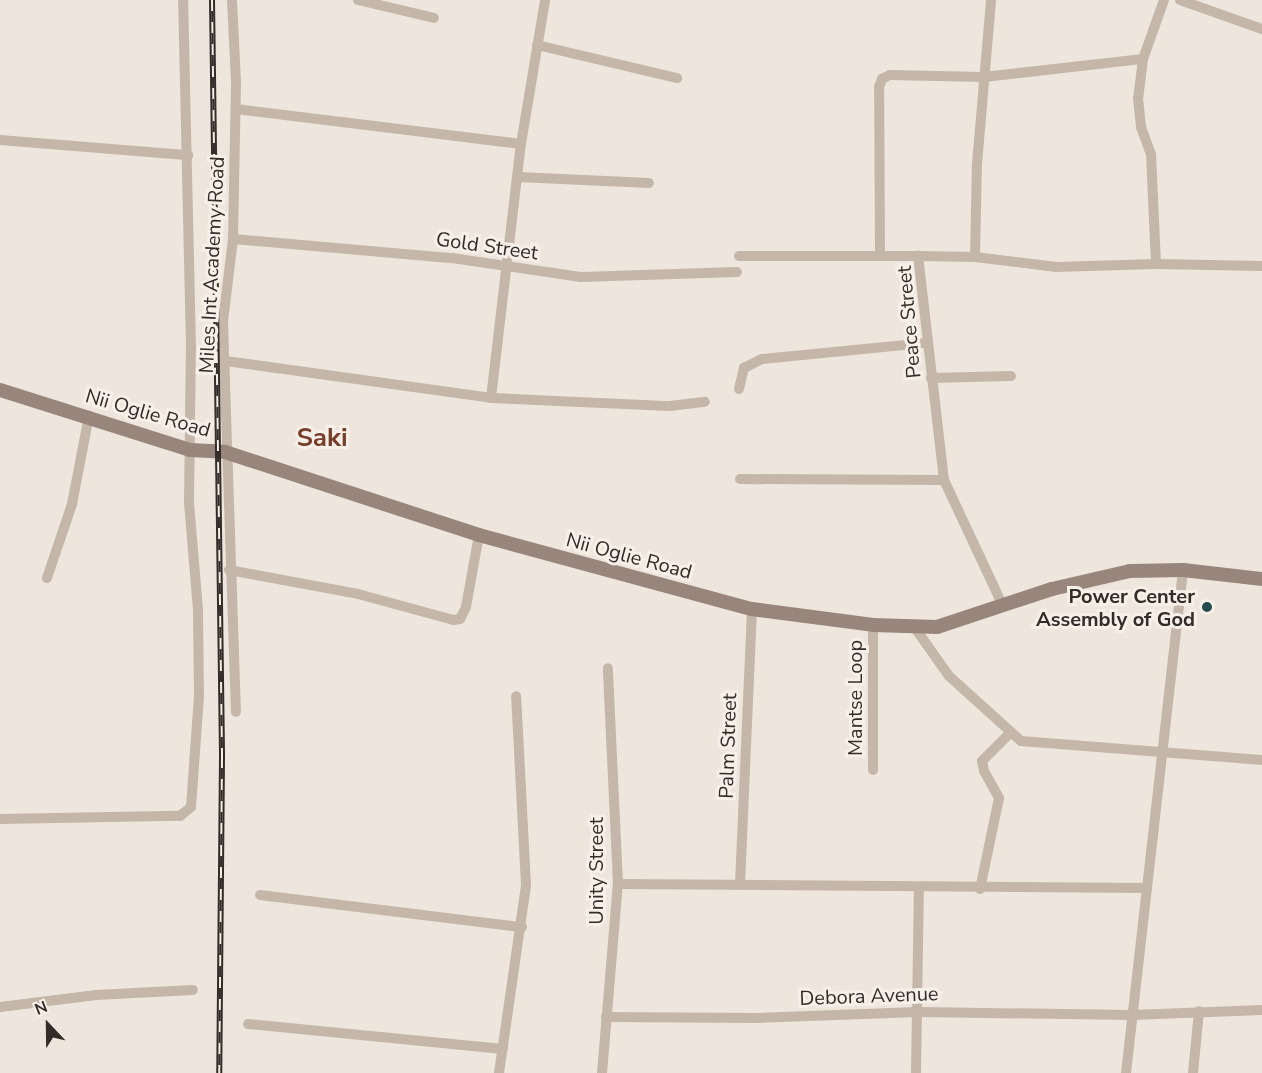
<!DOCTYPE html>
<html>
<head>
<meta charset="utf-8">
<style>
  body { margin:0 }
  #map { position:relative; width:1262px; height:1073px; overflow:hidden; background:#eee6dc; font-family:"Nunito Sans",sans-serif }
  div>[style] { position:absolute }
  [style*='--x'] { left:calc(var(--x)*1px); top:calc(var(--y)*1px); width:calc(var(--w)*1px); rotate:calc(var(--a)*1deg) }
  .street>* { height:10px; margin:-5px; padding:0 5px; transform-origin:5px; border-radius:5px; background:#c5b6aa }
  .secondary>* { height:14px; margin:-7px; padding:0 7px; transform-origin:7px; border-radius:7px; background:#98867c }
  .rail>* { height:6px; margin-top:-3px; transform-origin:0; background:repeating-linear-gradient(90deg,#f7f0e8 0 11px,#332c28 0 22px); box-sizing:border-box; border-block:2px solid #332c28 }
  .dots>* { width:16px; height:16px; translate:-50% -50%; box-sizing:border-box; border:3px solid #f7f0e8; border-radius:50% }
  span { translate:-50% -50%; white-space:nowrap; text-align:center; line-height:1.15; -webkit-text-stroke:6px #f7f0e8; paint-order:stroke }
  .street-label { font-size:20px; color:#332c28 }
  .poi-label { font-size:20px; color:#332c28; font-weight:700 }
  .right { translate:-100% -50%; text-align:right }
  .district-label { font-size:26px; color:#773e2c; font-weight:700 }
  .north { position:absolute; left:18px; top:995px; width:60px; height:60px; -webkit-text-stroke:4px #f7f0e8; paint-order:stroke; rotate:338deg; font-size:16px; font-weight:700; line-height:24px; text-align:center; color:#332c28 }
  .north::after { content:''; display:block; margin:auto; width:21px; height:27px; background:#332c28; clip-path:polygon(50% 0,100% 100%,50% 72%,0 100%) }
</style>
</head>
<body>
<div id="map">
  <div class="street">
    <div style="--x:232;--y:0;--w:83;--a:87.2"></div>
    <div style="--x:236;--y:83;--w:156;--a:91.1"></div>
    <div style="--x:233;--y:239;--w:84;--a:96.9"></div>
    <div style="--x:223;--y:322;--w:390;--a:88.1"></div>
    <div style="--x:358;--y:0;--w:78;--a:13.3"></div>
    <div style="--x:1164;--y:0;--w:63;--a:109.6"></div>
    <div style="--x:1143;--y:59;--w:39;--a:97"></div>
    <div style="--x:1138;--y:98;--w:29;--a:84"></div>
    <div style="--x:1141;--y:127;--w:29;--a:70"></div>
    <div style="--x:1151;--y:154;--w:110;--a:87.4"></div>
    <div style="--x:1156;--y:264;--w:106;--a:1.1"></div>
    <div style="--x:1180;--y:0;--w:87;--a:19.5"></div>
    <div style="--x:537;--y:45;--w:144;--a:13.3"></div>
    <div style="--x:236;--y:109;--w:287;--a:7"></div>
    <div style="--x:0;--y:140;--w:189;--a:4.6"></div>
    <div style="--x:518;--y:177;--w:131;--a:2.6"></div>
    <div style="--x:233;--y:239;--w:220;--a:5"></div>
    <div style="--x:452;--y:258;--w:130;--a:8.4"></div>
    <div style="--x:581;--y:277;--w:156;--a:-1.8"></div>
    <div style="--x:880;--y:253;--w:166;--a:-90.3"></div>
    <div style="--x:879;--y:87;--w:9;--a:-69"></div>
    <div style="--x:882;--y:79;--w:9;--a:-27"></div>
    <div style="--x:890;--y:75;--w:94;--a:1.2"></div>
    <div style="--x:984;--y:77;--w:160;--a:-6.5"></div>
    <div style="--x:739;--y:256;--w:179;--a:0"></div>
    <div style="--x:975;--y:257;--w:93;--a:-88.8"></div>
    <div style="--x:977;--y:164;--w:165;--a:-85.1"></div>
    <div style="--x:226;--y:361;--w:268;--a:7.9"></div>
    <div style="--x:491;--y:398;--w:256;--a:-83.3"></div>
    <div style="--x:521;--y:144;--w:146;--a:-80.5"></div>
    <div style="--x:931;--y:378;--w:80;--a:-1.4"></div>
    <div style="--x:739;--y:389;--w:22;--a:-77"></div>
    <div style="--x:744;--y:368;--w:20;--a:-27"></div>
    <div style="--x:762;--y:359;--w:165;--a:-5.6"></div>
    <div style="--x:491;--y:398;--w:179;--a:2.6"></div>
    <div style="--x:670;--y:406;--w:35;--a:-7"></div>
    <div style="--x:740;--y:479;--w:204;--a:0.3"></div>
    <div style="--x:229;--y:570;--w:131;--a:10.5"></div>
    <div style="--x:358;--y:594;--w:99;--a:15.2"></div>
    <div style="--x:454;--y:620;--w:6;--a:-9"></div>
    <div style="--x:460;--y:619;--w:13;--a:-63"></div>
    <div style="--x:466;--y:607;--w:73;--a:-79.8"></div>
    <div style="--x:47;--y:578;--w:78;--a:-71.3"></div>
    <div style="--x:72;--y:504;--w:90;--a:-79.1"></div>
    <div style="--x:1003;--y:606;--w:139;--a:-115.1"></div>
    <div style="--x:944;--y:480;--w:226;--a:-96.6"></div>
    <div style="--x:918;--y:256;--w:57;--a:1"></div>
    <div style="--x:975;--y:257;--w:82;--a:7"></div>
    <div style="--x:1056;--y:267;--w:100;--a:-1.7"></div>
    <div style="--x:873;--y:625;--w:145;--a:90"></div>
    <div style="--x:915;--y:628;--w:59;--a:54.7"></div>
    <div style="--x:949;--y:676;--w:97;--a:42.1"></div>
    <div style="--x:1021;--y:741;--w:242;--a:4.5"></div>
    <div style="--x:0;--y:819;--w:180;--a:-1"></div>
    <div style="--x:180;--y:816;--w:14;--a:-39"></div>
    <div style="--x:191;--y:807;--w:111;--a:-85.9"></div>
    <div style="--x:199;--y:696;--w:86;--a:-90.7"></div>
    <div style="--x:198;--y:610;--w:108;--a:-94.8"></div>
    <div style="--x:189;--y:502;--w:154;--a:-89.3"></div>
    <div style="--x:191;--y:348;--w:348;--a:-91.3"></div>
    <div style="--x:618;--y:884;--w:529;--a:0.43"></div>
    <div style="--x:740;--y:884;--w:275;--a:-87.5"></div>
    <div style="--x:980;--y:889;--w:93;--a:-78.2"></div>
    <div style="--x:999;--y:798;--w:31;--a:-119"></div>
    <div style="--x:984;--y:771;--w:10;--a:-101"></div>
    <div style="--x:982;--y:761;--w:40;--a:-45"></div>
    <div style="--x:260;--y:895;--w:264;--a:7"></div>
    <div style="--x:0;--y:1007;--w:97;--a:-7.1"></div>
    <div style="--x:96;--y:995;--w:97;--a:-3"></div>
    <div style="--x:606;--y:1017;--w:150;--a:0.4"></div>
    <div style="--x:756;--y:1018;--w:162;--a:-2.1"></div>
    <div style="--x:918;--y:1012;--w:214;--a:0.8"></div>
    <div style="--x:1132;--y:1015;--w:130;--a:-2.2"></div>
    <div style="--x:248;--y:1024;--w:256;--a:5.6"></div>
    <div style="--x:499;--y:1073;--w:190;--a:-81.8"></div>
    <div style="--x:526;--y:885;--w:189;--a:-93"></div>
    <div style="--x:602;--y:1073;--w:190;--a:-85.2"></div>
    <div style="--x:618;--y:884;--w:216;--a:-92.7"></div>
    <div style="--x:916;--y:1073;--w:185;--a:-89.1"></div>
    <div style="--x:1126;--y:1073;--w:506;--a:-83.53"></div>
    <div style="--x:1193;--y:1073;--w:62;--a:-84.5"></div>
  </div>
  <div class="secondary">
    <div style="--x:0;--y:390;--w:199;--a:17.5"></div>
    <div style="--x:190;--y:450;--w:35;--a:3"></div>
    <div style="--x:225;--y:452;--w:267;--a:18.1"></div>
    <div style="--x:479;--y:535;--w:283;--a:15.2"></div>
    <div style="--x:752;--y:609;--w:122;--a:7.5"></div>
    <div style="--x:873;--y:625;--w:64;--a:1.8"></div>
    <div style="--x:937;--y:627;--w:121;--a:-18.3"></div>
    <div style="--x:1052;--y:589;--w:80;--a:-13"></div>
    <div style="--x:1130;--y:571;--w:53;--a:-1.1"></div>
    <div style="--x:1183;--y:570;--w:80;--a:6.5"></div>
  </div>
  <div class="rail">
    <div style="--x:212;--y:0;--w:757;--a:89.24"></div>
    <div style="--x:222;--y:757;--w:316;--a:90.5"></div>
  </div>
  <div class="dots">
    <div style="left:1207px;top:607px;background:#244c4f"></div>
  </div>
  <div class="street-label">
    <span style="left:487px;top:246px;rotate:8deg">Gold Street</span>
    <span style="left:212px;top:265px;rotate:-87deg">Miles Int Academy Road</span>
    <span style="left:909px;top:322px;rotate:-95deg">Peace Street</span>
    <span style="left:148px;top:413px;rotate:16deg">Nii Oglie Road</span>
    <span style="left:629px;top:556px;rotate:15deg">Nii Oglie Road</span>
    <span style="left:855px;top:698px;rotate:-90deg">Mantse Loop</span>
    <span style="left:728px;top:746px;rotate:-88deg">Palm Street</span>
    <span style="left:596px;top:871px;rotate:-90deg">Unity Street</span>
    <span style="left:869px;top:996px;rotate:-2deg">Debora Avenue</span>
  </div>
  <div class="poi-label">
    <span class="right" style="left:1195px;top:608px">Power Center<br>Assembly of God</span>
  </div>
  <div class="district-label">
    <span style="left:322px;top:438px">Saki</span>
  </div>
  <div class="north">N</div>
</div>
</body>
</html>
